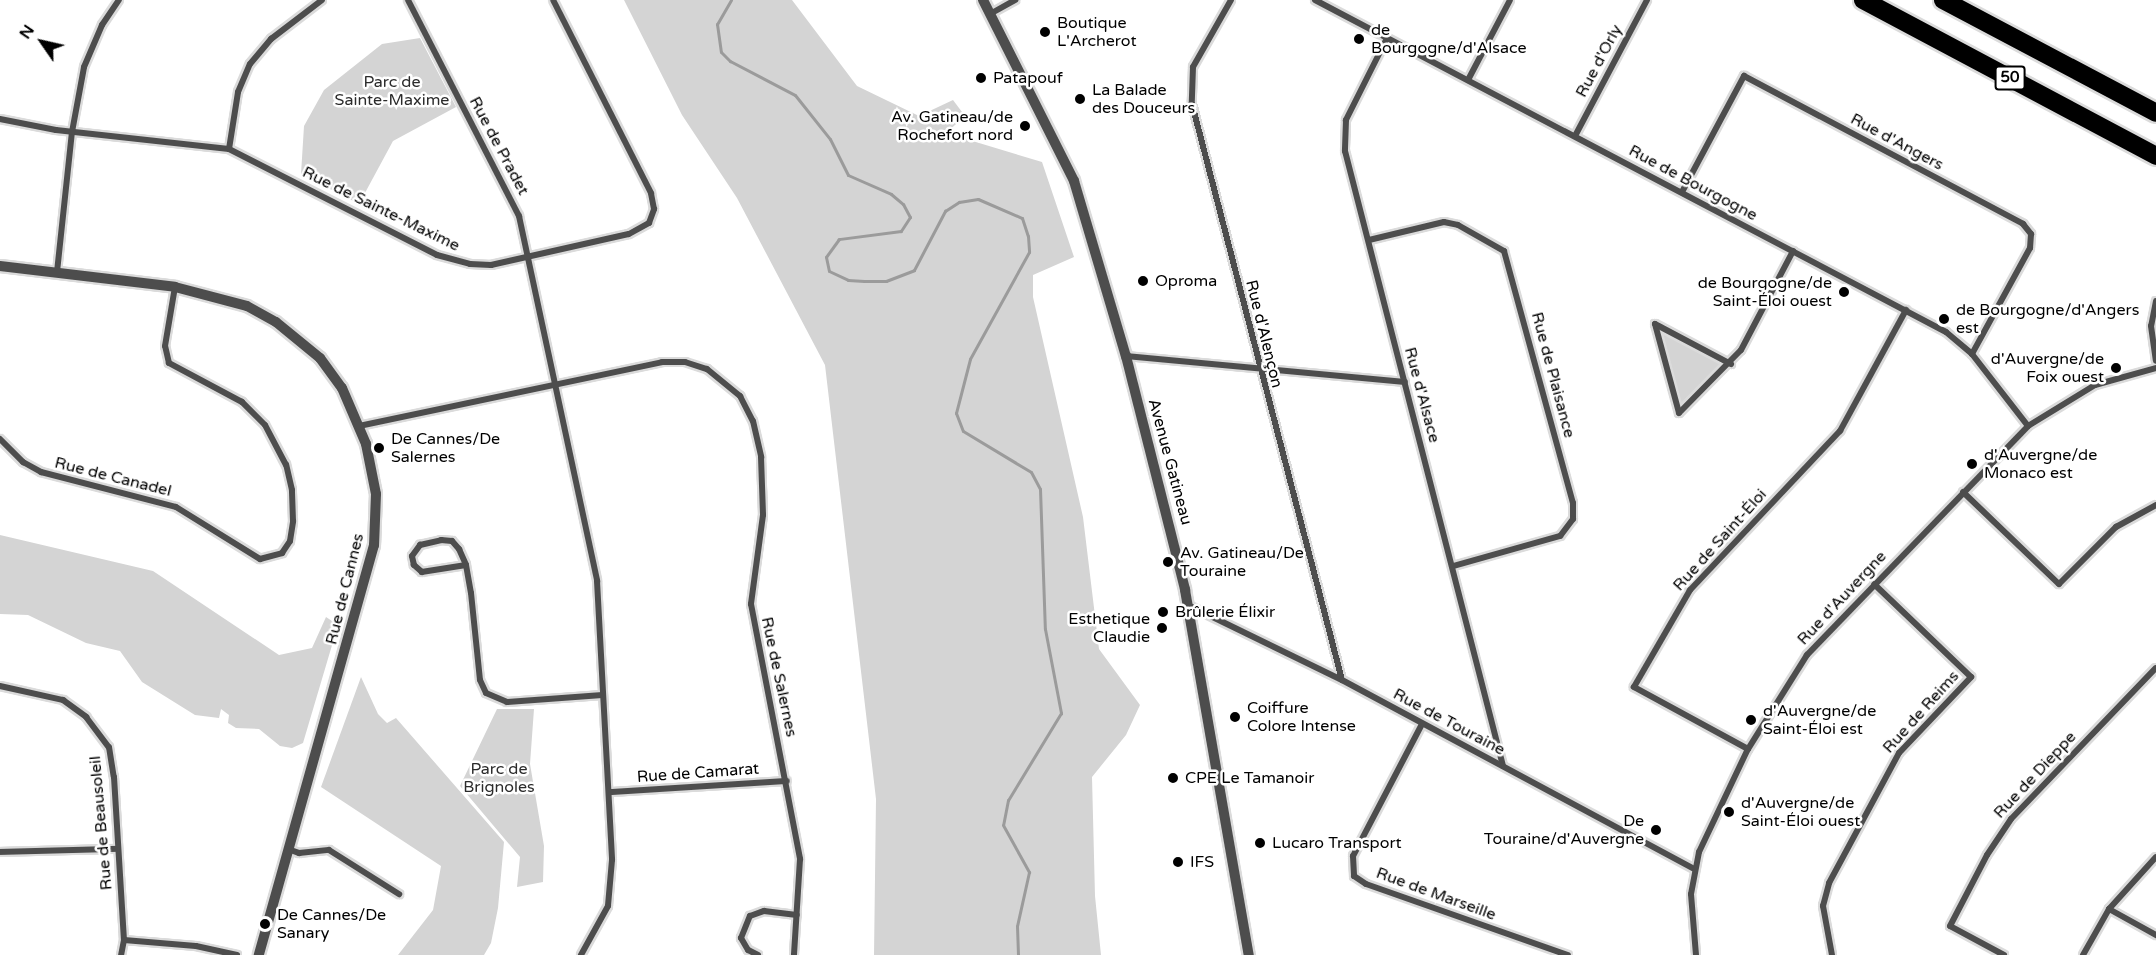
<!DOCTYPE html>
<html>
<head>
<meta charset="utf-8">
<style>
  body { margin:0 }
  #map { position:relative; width:2156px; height:955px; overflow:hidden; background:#fff; font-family:"Varela Round",sans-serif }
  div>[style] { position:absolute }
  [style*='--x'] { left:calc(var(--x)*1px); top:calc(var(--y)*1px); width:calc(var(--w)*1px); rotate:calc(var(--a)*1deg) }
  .green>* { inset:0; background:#d4d4d4 }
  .stream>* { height:3px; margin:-1.5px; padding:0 1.5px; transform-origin:1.5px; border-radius:1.5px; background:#9b9b9b }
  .roads { filter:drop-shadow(2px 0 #dbdbdb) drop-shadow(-2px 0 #dbdbdb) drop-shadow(0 2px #dbdbdb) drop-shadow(0 -2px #dbdbdb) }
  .minor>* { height:6px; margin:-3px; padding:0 3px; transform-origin:3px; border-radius:3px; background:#4d4d4d }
  .tertiary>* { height:10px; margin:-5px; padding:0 5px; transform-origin:5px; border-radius:5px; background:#4d4d4d }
  .motorway>* { height:18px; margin:-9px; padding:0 9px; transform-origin:9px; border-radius:9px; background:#000 }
  .dots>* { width:16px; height:16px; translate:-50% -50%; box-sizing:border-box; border:3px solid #fff; border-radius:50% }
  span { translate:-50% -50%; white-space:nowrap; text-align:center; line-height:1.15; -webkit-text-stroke:5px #fff; paint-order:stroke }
  .shield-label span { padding:2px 4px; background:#fff; border:2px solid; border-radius:4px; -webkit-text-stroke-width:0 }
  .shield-label { font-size:15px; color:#000; font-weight:700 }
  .poi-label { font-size:16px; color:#000 }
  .left { translate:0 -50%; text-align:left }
  .right { translate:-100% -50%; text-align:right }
  .street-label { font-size:16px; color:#000 }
  .park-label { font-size:16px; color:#2b2b2b }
  .north { position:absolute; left:12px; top:12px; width:60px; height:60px; -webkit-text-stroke:4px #fff; paint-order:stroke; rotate:304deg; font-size:16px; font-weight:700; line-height:24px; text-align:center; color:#000 }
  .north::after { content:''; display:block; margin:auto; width:21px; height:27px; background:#000; clip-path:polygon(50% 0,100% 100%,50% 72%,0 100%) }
</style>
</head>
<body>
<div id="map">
  <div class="green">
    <div style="clip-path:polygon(624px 0,792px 0,857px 86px,919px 116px,953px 100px,965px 116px,946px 133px,1042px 162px,1074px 257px,1033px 275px,1033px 297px,1083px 517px,1099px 649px,1140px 705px,1126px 735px,1092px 777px,1095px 896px,1101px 955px,874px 955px,876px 799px,825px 365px,737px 198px,682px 115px)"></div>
    <div style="clip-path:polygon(420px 38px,456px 107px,393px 141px,359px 204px,301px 174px,304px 126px,324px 90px,382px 44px)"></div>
    <div style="clip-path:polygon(1655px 324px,1731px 364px,1679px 413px)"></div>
    <div style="clip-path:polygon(0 535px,153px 571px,279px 655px,312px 648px,326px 617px,338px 625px,303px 743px,292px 748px,280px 746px,259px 729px,236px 728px,228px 723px,229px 715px,221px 709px,219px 718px,195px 715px,142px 682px,120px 651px,86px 643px,28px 615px,0 614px)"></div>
    <div style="clip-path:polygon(361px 677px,378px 714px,387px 723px,396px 718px,504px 842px,498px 908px,491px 943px,484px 955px,398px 955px,433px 910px,441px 866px,321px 787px)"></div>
    <div style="clip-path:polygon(497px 709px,534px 709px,530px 764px,544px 846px,543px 882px,517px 887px,520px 857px,460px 786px)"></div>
  </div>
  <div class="stream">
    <div style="--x:731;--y:0;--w:28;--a:120"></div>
    <div style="--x:717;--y:24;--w:28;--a:82"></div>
    <div style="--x:721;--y:52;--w:13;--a:45"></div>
    <div style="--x:730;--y:61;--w:73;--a:27.6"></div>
    <div style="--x:795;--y:95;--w:56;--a:51.5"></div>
    <div style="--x:830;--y:139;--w:40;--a:63.4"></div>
    <div style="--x:848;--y:175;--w:47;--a:23.8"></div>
    <div style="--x:891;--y:194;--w:16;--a:40"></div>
    <div style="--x:903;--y:204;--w:15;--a:62"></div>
    <div style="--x:910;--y:217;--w:17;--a:123"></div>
    <div style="--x:901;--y:231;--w:63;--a:172.6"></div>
    <div style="--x:839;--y:239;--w:22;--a:126"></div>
    <div style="--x:826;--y:257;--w:14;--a:78"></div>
    <div style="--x:829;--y:271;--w:21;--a:25"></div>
    <div style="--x:848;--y:280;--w:16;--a:4"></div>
    <div style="--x:864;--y:281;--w:22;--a:0"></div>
    <div style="--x:886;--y:281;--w:30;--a:-21"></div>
    <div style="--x:914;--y:270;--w:67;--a:-62.3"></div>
    <div style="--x:945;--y:211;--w:17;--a:-33"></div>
    <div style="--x:959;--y:202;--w:19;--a:-9"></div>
    <div style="--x:978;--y:199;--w:48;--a:23.4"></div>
    <div style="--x:1022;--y:218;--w:19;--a:72"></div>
    <div style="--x:1028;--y:236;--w:16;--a:86"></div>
    <div style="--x:1029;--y:252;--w:122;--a:118.9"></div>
    <div style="--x:970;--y:359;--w:56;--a:104.5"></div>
    <div style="--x:956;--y:413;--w:19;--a:69"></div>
    <div style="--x:963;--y:431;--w:79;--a:31.1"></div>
    <div style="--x:1031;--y:472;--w:19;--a:62"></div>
    <div style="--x:1040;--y:489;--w:140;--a:88"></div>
    <div style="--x:1045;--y:629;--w:86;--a:79.2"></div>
    <div style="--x:1061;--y:713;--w:102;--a:121.3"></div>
    <div style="--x:1008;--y:800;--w:25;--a:101"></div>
    <div style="--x:1003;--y:825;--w:54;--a:61"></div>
    <div style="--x:1029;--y:872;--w:55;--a:102.5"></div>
    <div style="--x:1017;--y:926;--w:29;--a:88"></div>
  </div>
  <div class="roads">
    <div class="minor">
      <div style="--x:408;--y:0;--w:243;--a:62.8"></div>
      <div style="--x:519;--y:216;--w:373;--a:77.9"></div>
      <div style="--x:597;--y:581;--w:279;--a:86.9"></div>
      <div style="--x:612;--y:860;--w:46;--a:95"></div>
      <div style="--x:608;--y:906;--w:56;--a:118.9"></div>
      <div style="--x:1231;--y:0;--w:77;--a:119.6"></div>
      <div style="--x:1193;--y:67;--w:37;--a:92"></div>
      <div style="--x:1192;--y:104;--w:595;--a:75.4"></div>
      <div style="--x:1315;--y:0;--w:713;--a:27.75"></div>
      <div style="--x:1946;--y:332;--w:34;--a:40"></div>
      <div style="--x:1972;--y:354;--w:91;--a:52.1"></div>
      <div style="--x:990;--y:14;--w:29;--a:-29"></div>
      <div style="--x:1387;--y:38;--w:92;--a:116.6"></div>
      <div style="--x:1346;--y:120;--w:31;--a:92"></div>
      <div style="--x:1345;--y:151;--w:635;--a:75.59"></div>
      <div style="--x:1468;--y:80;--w:90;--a:-62.3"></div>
      <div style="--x:0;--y:119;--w:57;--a:11.1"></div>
      <div style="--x:56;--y:130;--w:174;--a:6.3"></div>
      <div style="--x:229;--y:149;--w:233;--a:27"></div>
      <div style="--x:437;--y:255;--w:34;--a:15"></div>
      <div style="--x:470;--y:264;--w:21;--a:3"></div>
      <div style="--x:491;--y:265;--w:141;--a:-12.7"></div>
      <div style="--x:629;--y:234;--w:23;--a:-29"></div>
      <div style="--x:649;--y:223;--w:15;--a:-70"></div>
      <div style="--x:654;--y:209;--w:16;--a:-101"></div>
      <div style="--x:651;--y:193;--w:216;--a:-116.9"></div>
      <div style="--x:1575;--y:136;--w:154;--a:-62.1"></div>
      <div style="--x:229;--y:149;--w:58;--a:-81"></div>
      <div style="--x:238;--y:92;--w:30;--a:-67"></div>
      <div style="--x:250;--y:64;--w:33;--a:-50"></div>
      <div style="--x:271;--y:39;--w:64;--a:-37.4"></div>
      <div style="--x:1682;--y:192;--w:132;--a:-61.9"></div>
      <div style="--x:1744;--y:76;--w:316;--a:27.9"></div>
      <div style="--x:2023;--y:224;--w:13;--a:51"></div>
      <div style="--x:2031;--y:234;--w:14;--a:94"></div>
      <div style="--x:2030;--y:248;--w:121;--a:118.7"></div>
      <div style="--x:1369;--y:240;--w:77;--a:-13.5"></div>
      <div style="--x:1444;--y:222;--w:14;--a:12"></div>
      <div style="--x:1458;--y:225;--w:53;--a:29.5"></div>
      <div style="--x:1504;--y:251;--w:261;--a:74.7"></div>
      <div style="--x:1573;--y:503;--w:16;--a:90"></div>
      <div style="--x:1573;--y:519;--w:21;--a:127"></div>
      <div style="--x:1560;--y:536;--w:111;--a:164.3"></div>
      <div style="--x:57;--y:272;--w:141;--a:-83.9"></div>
      <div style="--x:72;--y:132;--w:66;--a:-79.5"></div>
      <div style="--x:84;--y:67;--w:46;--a:-66.8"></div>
      <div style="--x:102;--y:25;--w:30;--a:-56"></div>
      <div style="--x:2156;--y:301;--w:25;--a:101"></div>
      <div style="--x:2151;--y:326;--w:35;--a:82"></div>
      <div style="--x:1655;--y:324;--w:92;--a:74.9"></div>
      <div style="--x:1679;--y:413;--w:88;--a:-45.5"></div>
      <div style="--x:1741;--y:350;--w:112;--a:-62.3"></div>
      <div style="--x:1655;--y:324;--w:86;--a:27.8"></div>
      <div style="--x:1126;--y:356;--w:280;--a:5.3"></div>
      <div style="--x:359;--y:426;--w:310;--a:-11.9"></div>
      <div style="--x:662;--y:362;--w:23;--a:0"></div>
      <div style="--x:685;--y:362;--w:23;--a:18"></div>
      <div style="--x:707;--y:369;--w:43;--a:39.3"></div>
      <div style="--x:740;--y:396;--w:28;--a:63"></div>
      <div style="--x:753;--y:421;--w:37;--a:77"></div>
      <div style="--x:761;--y:457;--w:58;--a:88"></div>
      <div style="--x:763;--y:515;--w:90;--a:97.7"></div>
      <div style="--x:751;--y:604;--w:260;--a:79.1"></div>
      <div style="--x:800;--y:859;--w:96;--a:93.6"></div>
      <div style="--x:0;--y:439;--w:33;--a:45"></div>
      <div style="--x:23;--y:462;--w:21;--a:29"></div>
      <div style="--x:41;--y:472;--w:139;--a:14.5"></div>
      <div style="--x:176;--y:507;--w:99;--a:31.8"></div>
      <div style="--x:260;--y:559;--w:23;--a:-15"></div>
      <div style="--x:282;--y:553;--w:14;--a:-56"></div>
      <div style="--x:290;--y:541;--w:20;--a:-81"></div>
      <div style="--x:293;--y:521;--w:31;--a:-92"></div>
      <div style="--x:292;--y:490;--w:26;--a:-103"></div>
      <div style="--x:286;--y:465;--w:45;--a:-117.7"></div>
      <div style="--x:265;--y:425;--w:33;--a:-135"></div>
      <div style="--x:242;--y:402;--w:83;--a:-151.9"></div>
      <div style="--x:169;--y:363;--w:17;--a:-103"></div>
      <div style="--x:165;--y:346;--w:60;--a:-80.4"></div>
      <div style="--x:1963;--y:492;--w:133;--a:43.8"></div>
      <div style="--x:2059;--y:584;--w:81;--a:-45"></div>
      <div style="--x:2116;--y:527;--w:46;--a:-28.8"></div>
      <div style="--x:466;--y:565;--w:45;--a:171"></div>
      <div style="--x:422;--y:572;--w:11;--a:-139"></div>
      <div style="--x:414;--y:565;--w:9;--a:-103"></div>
      <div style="--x:412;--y:556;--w:14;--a:-54"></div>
      <div style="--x:420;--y:545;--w:22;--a:-13"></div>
      <div style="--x:441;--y:540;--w:11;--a:5"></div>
      <div style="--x:452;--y:541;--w:11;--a:49"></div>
      <div style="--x:459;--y:549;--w:17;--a:66"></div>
      <div style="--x:466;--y:565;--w:28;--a:80"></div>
      <div style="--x:471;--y:593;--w:87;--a:84.1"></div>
      <div style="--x:480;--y:680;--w:14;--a:65"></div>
      <div style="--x:486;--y:693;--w:23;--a:23"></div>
      <div style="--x:507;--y:702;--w:96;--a:-4.2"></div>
      <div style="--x:1188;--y:605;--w:171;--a:26"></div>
      <div style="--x:1342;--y:680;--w:400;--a:28.2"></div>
      <div style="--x:0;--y:686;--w:65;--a:12.5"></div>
      <div style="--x:63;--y:700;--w:29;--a:36"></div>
      <div style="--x:86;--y:717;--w:38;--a:53"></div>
      <div style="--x:109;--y:747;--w:30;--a:81"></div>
      <div style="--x:114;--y:777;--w:163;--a:86.5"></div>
      <div style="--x:124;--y:940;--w:15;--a:101"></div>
      <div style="--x:1422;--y:724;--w:149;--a:117.6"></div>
      <div style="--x:1353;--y:856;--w:20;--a:87"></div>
      <div style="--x:1354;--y:876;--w:14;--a:34"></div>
      <div style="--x:1366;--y:884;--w:214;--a:19.4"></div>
      <div style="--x:1748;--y:749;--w:130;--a:-151.5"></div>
      <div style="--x:1634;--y:687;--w:112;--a:-60"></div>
      <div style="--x:1690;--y:590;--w:219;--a:-46.7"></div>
      <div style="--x:1840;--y:431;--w:138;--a:-61.4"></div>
      <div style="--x:611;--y:792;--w:176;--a:-3.6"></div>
      <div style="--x:288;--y:849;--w:12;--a:20"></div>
      <div style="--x:299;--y:853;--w:30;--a:-6"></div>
      <div style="--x:329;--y:850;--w:83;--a:32.2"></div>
      <div style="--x:0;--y:852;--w:117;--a:-1.5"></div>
      <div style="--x:2109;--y:909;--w:54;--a:29"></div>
      <div style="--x:124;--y:940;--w:72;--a:4.8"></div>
      <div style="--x:196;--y:946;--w:42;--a:12.4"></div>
      <div style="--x:758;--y:955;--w:11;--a:-153"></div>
      <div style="--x:748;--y:950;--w:14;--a:-120"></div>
      <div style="--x:741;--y:938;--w:24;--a:-68"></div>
      <div style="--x:750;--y:916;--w:15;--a:-20"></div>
      <div style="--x:764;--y:911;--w:33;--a:7"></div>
      <div style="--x:1696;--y:955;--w:61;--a:-94.7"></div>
      <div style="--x:1691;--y:894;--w:43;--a:-79.2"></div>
      <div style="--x:1699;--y:852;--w:114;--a:-64.6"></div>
      <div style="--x:1748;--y:749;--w:111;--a:-57.9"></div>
      <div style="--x:1807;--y:655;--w:318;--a:-46"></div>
      <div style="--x:2028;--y:426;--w:79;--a:-31.5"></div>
      <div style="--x:2095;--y:385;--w:63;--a:-15.6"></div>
      <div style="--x:1832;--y:955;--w:50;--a:-100.4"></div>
      <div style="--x:1823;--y:906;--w:24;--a:-75"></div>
      <div style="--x:1829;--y:883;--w:148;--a:-61.7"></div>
      <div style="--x:1899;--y:753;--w:105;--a:-46.5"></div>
      <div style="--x:1971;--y:677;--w:134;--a:-136.2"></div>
      <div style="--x:2004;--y:955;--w:61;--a:-151.8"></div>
      <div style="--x:1950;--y:926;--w:80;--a:-62.5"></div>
      <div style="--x:1987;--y:855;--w:43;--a:-56.3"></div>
      <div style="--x:2011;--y:819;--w:209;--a:-46.2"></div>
      <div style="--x:2083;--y:955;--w:53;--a:-60.5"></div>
      <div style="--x:2109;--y:909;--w:70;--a:-47.9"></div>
    </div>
    <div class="tertiary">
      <div style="--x:983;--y:0;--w:203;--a:63.3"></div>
      <div style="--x:1074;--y:181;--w:183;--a:73.5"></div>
      <div style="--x:1126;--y:356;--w:241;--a:75.8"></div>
      <div style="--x:1185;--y:590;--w:371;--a:80.1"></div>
      <div style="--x:0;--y:266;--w:176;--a:6.8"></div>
      <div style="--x:175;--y:287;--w:74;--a:14.8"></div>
      <div style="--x:247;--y:306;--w:33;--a:29"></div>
      <div style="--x:276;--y:322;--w:57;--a:39.3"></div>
      <div style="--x:320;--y:358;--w:37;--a:54"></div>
      <div style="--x:342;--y:388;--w:61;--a:66.8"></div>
      <div style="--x:366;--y:444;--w:51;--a:78.7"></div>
      <div style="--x:376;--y:494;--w:51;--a:92.2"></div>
      <div style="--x:374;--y:545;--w:426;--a:105.7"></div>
    </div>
    <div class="motorway">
      <div style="--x:1863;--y:0;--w:332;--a:28"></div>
      <div style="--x:1943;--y:0;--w:241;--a:27.9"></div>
    </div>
  </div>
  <div class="dots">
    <div style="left:1045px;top:32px;background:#000"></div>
    <div style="left:1359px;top:39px;background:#000"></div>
    <div style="left:981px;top:78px;background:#000"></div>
    <div style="left:1080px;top:99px;background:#000"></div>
    <div style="left:1025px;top:126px;background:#000"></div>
    <div style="left:1143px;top:281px;background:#000"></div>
    <div style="left:1844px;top:292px;background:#000"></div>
    <div style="left:1944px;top:319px;background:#000"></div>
    <div style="left:2116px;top:368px;background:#000"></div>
    <div style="left:379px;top:448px;background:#000"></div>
    <div style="left:1972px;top:464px;background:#000"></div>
    <div style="left:1168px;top:562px;background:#000"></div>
    <div style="left:1163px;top:612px;background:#000"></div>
    <div style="left:1162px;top:628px;background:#000"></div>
    <div style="left:1235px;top:717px;background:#000"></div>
    <div style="left:1751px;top:720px;background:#000"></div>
    <div style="left:1173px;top:778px;background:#000"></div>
    <div style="left:1729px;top:812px;background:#000"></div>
    <div style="left:1656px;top:830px;background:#000"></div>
    <div style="left:1260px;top:843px;background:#000"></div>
    <div style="left:1178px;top:862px;background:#000"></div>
    <div style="left:265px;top:924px;background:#000"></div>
  </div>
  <div class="shield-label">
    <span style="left:2010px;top:78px">50</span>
  </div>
  <div class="poi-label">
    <span class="left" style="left:1057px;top:32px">Boutique<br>L'Archerot</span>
    <span class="left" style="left:1371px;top:39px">de<br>Bourgogne/d'Alsace</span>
    <span class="left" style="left:993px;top:78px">Patapouf</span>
    <span class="left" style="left:1092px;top:99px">La Balade<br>des Douceurs</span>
    <span class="right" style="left:1013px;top:126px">Av. Gatineau/de<br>Rochefort nord</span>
    <span class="left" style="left:1155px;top:281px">Oproma</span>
    <span class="right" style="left:1832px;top:292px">de Bourgogne/de<br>Saint-Éloi ouest</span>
    <span class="left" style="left:1956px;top:319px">de Bourgogne/d'Angers<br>est</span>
    <span class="right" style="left:2104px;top:368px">d'Auvergne/de<br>Foix ouest</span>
    <span class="left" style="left:391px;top:448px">De Cannes/De<br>Salernes</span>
    <span class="left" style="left:1984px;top:464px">d'Auvergne/de<br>Monaco est</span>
    <span class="left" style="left:1180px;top:562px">Av. Gatineau/De<br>Touraine</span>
    <span class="left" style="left:1175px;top:612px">Brûlerie Élixir</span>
    <span class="right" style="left:1150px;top:628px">Esthetique<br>Claudie</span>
    <span class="left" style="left:1247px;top:717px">Coiffure<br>Colore Intense</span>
    <span class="left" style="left:1763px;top:720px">d'Auvergne/de<br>Saint-Éloi est</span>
    <span class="left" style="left:1185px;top:778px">CPE Le Tamanoir</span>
    <span class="left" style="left:1741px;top:812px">d'Auvergne/de<br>Saint-Éloi ouest</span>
    <span class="right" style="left:1644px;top:830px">De<br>Touraine/d'Auvergne</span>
    <span class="left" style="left:1272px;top:843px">Lucaro Transport</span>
    <span class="left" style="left:1190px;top:862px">IFS</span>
    <span class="left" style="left:277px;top:924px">De Cannes/De<br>Sanary</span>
  </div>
  <div class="street-label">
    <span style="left:1599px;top:61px;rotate:-62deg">Rue d'Orly</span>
    <span style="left:1897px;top:142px;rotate:28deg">Rue d'Angers</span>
    <span style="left:499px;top:146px;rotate:62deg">Rue de Pradet</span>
    <span style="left:1693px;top:183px;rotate:28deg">Rue de Bourgogne</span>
    <span style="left:381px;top:209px;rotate:26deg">Rue de Sainte-Maxime</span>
    <span style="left:1264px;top:334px;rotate:76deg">Rue d'Alençon</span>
    <span style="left:1553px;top:375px;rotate:75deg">Rue de Plaisance</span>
    <span style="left:1422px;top:395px;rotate:75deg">Rue d'Alsace</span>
    <span style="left:1170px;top:462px;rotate:75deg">Avenue Gatineau</span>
    <span style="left:113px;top:477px;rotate:14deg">Rue de Canadel</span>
    <span style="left:1720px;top:540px;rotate:-48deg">Rue de Saint-Éloi</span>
    <span style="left:345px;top:589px;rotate:-76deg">Rue de Cannes</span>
    <span style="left:1842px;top:598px;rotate:-47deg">Rue d'Auvergne</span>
    <span style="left:779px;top:677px;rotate:78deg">Rue de Salernes</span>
    <span style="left:1921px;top:712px;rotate:-48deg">Rue de Reims</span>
    <span style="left:1449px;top:722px;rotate:28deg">Rue de Touraine</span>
    <span style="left:698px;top:773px;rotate:-4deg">Rue de Camarat</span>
    <span style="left:2035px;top:775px;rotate:-47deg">Rue de Dieppe</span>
    <span style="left:101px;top:823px;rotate:-95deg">Rue de Beausoleil</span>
    <span style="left:1436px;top:894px;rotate:20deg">Rue de Marseille</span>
  </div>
  <div class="park-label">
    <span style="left:392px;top:91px">Parc de<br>Sainte-Maxime</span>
    <span style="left:499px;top:778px">Parc de<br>Brignoles</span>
  </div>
  <div class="north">N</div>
</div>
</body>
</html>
